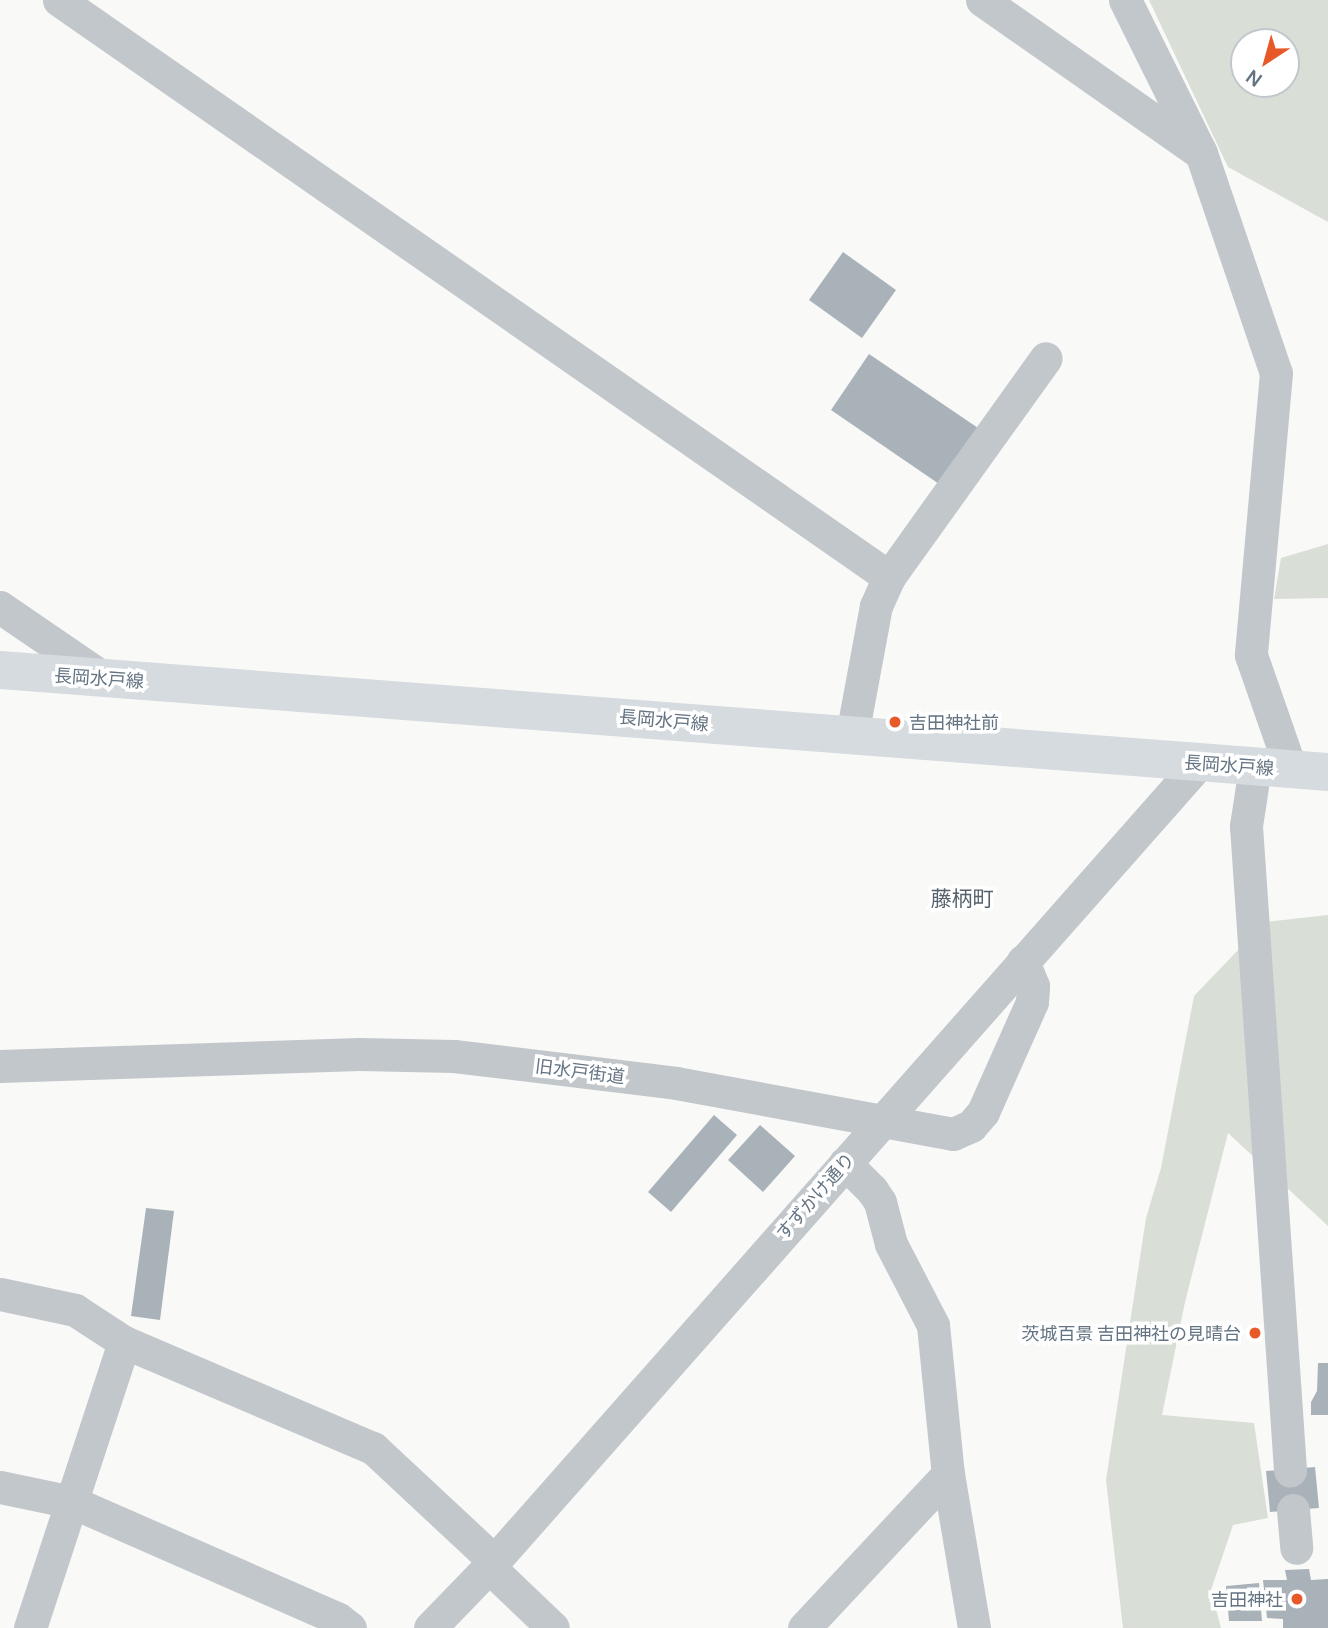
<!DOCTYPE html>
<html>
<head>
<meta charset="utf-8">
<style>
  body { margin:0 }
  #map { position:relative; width:1328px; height:1628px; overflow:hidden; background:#f9f9f7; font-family:Manrope,"Noto Sans JP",sans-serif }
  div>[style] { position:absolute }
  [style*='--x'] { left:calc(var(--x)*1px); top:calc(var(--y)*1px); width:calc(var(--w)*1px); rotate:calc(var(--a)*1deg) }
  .green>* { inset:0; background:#d9ded6 }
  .building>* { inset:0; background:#a9b2b9 }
  .minor>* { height:33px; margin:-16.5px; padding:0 16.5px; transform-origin:16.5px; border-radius:16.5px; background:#c2c7cb }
  .major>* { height:38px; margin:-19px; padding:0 19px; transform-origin:19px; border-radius:19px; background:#d6dbdf }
  .dots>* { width:19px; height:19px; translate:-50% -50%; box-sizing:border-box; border:4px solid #fff; border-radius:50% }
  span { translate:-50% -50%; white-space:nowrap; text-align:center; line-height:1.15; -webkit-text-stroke:7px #fff; paint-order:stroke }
  .street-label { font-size:18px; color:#647483 }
  .poi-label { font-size:18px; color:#647483 }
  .left { translate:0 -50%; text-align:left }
  .right { translate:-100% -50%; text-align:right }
  .quarter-label { font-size:21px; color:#56636e }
  .north { position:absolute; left:1230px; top:28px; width:70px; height:70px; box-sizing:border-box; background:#fff; border:2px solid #c1c7cd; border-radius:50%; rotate:216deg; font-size:19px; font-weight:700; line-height:28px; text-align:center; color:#647483 }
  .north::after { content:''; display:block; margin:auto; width:24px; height:32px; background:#e85929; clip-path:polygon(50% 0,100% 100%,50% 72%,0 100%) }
</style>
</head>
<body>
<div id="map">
  <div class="green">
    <div style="clip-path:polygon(evenodd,1149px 0,1328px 0,1328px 222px,1228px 167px,1149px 0,1286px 42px,1286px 84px,1244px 84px,1244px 42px,1286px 42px)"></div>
    <div style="clip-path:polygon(1328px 544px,1328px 598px,1274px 599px,1281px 558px)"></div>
    <div style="clip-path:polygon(1328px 915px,1328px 1226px,1228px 1133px,1185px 1302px,1162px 1415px,1254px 1423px,1268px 1518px,1233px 1525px,1211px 1590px,1221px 1628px,1123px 1628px,1106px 1480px,1146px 1218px,1161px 1168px,1194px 996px,1265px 922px)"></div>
  </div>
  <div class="building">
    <div style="clip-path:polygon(843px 252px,896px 290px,862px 338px,809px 300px)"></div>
    <div style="clip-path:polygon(869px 354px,981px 430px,942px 486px,831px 410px)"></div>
    <div style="clip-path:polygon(714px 1115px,737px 1135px,671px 1212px,648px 1192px)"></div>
    <div style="clip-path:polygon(760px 1125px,795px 1156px,763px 1192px,728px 1160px)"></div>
    <div style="clip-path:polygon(146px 1208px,174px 1211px,160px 1320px,131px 1316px)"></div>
    <div style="clip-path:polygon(1318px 1363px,1328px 1363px,1328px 1415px,1311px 1415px,1311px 1402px,1317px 1391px)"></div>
    <div style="clip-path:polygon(1315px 1467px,1319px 1508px,1270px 1512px,1266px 1471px)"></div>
    <div style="clip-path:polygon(1309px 1569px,1311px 1580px,1328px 1579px,1328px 1628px,1283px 1628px,1283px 1619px,1267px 1618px,1263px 1580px,1287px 1580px,1285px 1570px)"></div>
    <div style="clip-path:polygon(1259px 1583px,1262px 1621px,1229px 1621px,1226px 1586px)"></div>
  </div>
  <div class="minor">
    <div style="--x:59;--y:0;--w:1011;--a:34.81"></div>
    <div style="--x:982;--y:0;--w:264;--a:35"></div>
    <div style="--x:1125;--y:0;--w:171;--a:63.6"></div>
    <div style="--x:1201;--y:153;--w:232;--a:71.2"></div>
    <div style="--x:1276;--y:373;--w:283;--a:95.1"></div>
    <div style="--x:1251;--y:655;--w:122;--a:70.8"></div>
    <div style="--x:0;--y:607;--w:127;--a:34.4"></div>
    <div style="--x:852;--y:735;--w:131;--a:-79.5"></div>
    <div style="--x:876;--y:606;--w:32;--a:-66"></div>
    <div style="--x:889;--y:577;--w:269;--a:-54.4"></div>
    <div style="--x:1255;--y:767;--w:60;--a:98.7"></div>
    <div style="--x:1246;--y:826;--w:646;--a:86.09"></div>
    <div style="--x:0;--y:1066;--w:359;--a:-1.9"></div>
    <div style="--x:359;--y:1054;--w:95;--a:1.2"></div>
    <div style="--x:454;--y:1056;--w:224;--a:6.9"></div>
    <div style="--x:676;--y:1083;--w:282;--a:10.4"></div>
    <div style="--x:953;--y:1134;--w:20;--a:-24"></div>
    <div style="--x:971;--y:1126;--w:18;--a:-49"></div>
    <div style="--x:983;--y:1112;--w:120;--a:-66"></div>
    <div style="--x:1032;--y:1002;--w:16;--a:-86"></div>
    <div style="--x:1033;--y:986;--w:27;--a:-112"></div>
    <div style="--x:845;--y:1163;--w:38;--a:45"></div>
    <div style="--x:872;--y:1190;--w:14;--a:56"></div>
    <div style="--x:880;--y:1202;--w:43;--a:75.3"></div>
    <div style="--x:891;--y:1244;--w:91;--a:62.6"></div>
    <div style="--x:933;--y:1325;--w:150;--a:84.3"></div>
    <div style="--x:948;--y:1474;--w:156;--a:80.4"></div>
    <div style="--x:0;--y:1294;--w:77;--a:12"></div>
    <div style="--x:75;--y:1310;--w:59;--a:33.1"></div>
    <div style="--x:124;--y:1342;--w:271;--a:23.1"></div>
    <div style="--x:373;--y:1448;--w:166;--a:43"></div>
    <div style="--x:0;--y:1487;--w:74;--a:11.8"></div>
    <div style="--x:72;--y:1502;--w:291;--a:23.7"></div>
    <div style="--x:338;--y:1619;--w:15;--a:37"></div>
    <div style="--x:1293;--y:1510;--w:38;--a:85"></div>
    <div style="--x:489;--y:1567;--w:88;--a:43.6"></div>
    <div style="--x:30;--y:1628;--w:301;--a:-71.8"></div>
    <div style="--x:430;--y:1628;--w:85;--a:-46"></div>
    <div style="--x:489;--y:1567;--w:1073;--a:-48.55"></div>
    <div style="--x:804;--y:1628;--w:211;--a:-46.9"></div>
  </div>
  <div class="major">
    <div style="--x:0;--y:670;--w:1332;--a:4.39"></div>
  </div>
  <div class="dots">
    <div style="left:895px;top:722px;background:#e85929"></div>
    <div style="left:1255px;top:1333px;background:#e85929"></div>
    <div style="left:1297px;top:1599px;background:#e85929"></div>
  </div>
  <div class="street-label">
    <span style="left:99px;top:678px;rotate:4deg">長岡水戸線</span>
    <span style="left:664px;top:720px;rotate:5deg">長岡水戸線</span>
    <span style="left:1229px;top:765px;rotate:4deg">長岡水戸線</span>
    <span style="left:580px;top:1071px;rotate:7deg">旧水戸街道</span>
    <span style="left:815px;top:1196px;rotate:-49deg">すずかけ通り</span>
  </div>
  <div class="poi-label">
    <span class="left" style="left:909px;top:722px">吉田神社前</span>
    <span class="right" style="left:1241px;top:1333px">茨城百景 吉田神社の見晴台</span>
    <span class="right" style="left:1283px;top:1599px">吉田神社</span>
  </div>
  <div class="quarter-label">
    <span style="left:962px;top:898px">藤柄町</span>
  </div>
  <div class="north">N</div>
</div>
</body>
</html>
